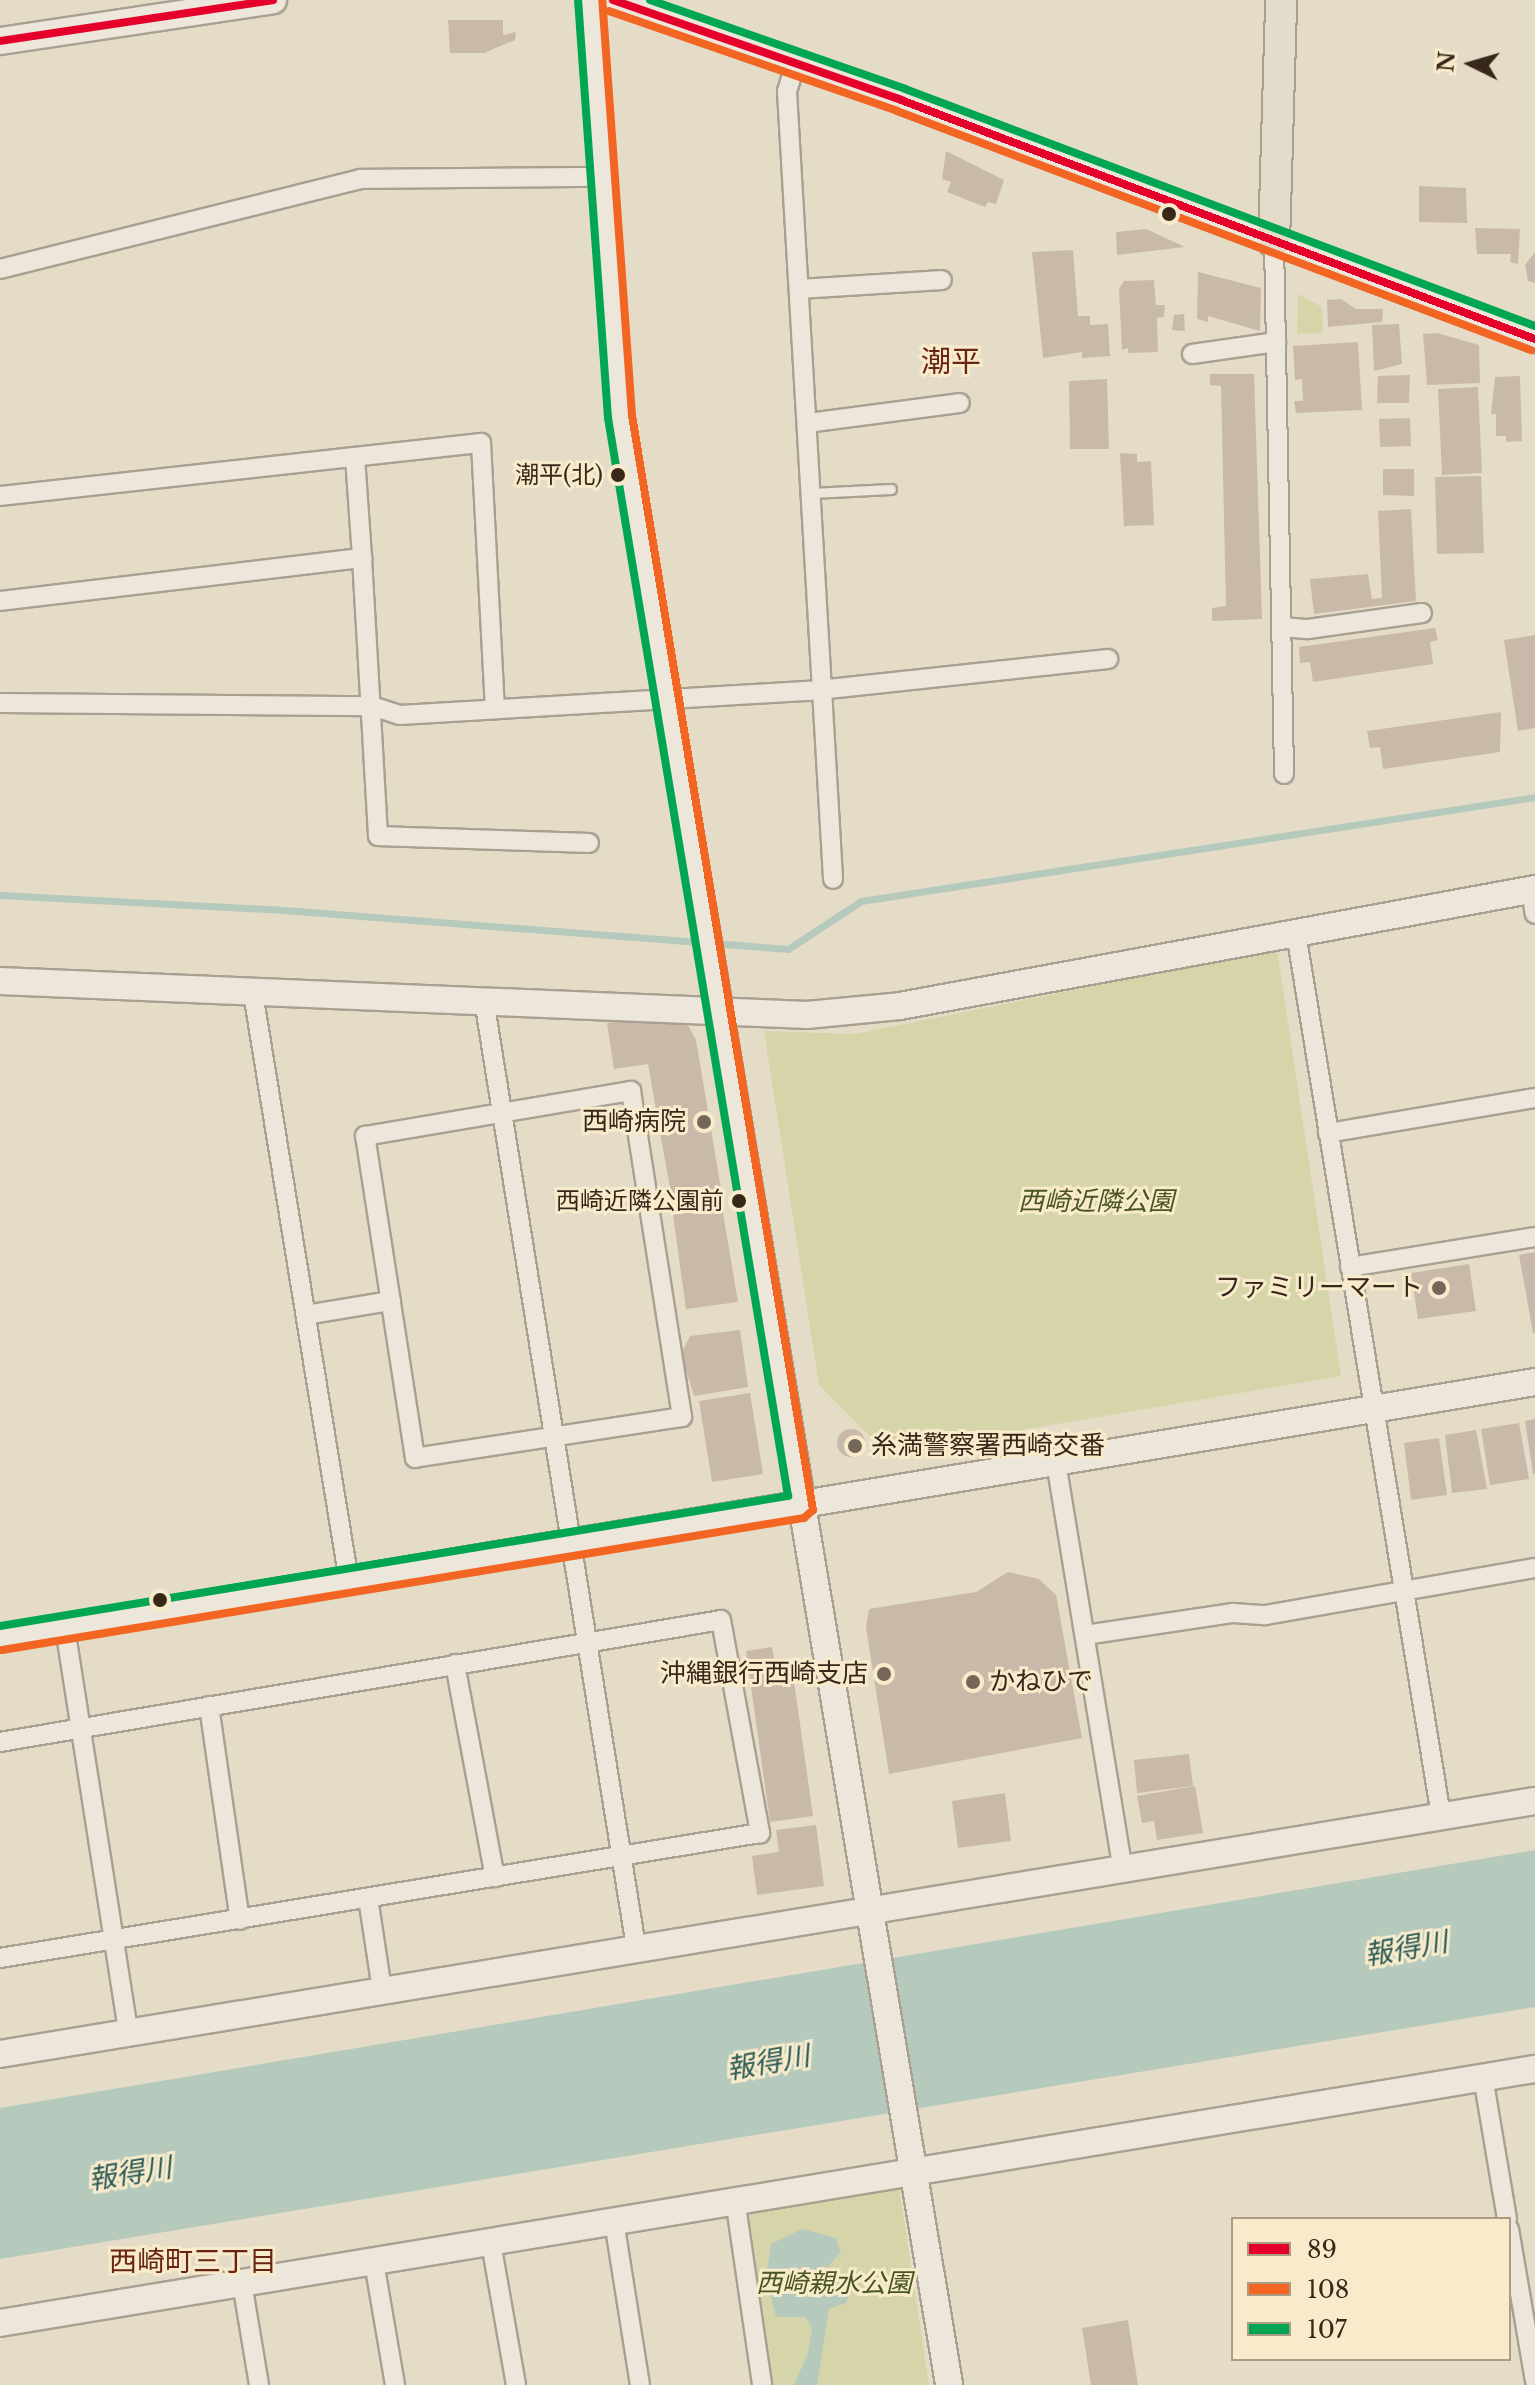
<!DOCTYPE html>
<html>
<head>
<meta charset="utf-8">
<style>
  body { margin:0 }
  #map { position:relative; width:1535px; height:2385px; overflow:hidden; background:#e5dcc8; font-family:"Libre Baskerville","Noto Sans JP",serif }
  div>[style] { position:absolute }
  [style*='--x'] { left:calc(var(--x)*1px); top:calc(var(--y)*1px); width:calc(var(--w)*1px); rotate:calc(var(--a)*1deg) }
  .green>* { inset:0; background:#d6d5a9 }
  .water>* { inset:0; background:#b5cabc }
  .stream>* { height:7px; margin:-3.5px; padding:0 3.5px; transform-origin:3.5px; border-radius:3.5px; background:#b5cabc }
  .building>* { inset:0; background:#c9b9a9 }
  .round { border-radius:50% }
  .roads { filter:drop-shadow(2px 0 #a9a092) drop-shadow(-2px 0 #a9a092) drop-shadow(0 2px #a9a092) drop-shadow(0 -2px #a9a092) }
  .lane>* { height:9px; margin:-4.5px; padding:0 4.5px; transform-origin:4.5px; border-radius:4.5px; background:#ece6db }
  .street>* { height:18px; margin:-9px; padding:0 9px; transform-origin:9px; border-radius:9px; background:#ece6db }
  .secondary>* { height:26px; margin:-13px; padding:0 13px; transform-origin:13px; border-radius:13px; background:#ece6db }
  .primary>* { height:30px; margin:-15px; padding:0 15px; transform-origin:15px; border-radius:15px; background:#e4dccb }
  .bus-1>* { height:8px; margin:-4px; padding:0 4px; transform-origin:4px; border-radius:4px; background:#e4002b }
  .bus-2>* { height:8px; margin:-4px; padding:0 4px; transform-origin:4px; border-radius:4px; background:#f26522 }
  .bus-3>* { height:8px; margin:-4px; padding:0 4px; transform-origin:4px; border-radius:4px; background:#00a651 }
  .dots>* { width:22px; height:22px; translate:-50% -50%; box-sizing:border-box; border:4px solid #f8ebcc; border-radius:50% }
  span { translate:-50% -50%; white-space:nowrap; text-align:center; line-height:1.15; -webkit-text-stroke:6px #f8ebcc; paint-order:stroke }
  .bus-label { font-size:24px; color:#38281a }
  .right { translate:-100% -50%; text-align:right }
  .poi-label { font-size:26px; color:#38281a }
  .left { translate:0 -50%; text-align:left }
  .park-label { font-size:26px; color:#49561f; font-style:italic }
  .water-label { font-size:28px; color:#285955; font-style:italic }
  .neighbourhood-label { font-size:28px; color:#682516 }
  .quarter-label { font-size:30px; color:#682516 }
  .legend { position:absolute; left:1231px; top:2217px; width:280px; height:144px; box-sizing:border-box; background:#f8ebcc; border:2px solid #ab9d85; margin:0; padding:10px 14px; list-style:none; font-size:24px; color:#38281a }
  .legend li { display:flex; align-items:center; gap:16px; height:40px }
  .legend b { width:40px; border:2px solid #ab9d85 }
  .north { position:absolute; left:1431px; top:24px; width:80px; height:80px; -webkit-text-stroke:6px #f8ebcc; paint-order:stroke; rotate:275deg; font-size:22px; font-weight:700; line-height:32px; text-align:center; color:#38281a }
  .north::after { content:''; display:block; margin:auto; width:28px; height:36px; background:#38281a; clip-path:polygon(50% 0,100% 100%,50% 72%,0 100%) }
</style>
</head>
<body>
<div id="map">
  <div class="green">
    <div style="clip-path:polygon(1298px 294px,1322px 307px,1323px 333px,1297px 334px)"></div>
    <div style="clip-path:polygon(1277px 949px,1341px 1376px,887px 1453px,819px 1385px,764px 1031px,855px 1034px)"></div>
    <div style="clip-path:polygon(899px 2186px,929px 2385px,771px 2385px,743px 2208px)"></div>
  </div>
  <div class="water">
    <div style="clip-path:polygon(1535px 1850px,1535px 2007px,0 2259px,0 2108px)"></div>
    <div style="clip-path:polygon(802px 2229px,836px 2238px,841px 2252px,826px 2269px,850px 2290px,846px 2303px,829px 2309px,817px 2385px,794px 2385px,808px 2353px,812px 2328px,805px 2317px,776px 2317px,766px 2277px,771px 2244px)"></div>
  </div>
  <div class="stream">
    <div style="--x:0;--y:895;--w:271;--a:3"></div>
    <div style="--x:271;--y:909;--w:519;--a:4.42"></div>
    <div style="--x:788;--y:949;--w:87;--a:-33.3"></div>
    <div style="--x:861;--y:901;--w:682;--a:-8.77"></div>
  </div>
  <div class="building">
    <div style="clip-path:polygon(448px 20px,503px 20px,503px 35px,516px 32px,515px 40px,484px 53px,450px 53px)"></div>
    <div style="clip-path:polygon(946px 151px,1004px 180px,996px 204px,988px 202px,985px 207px,947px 192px,951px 182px,942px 179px)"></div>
    <div style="clip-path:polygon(1419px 186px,1466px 188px,1467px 223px,1419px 222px)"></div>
    <div style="clip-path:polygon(1475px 228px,1520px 229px,1518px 264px,1510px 262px,1511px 254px,1477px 254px)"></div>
    <div style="clip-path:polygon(1146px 229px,1185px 247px,1117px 255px,1116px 232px)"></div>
    <div style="clip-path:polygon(1073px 250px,1078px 316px,1090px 316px,1090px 325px,1108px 324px,1110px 356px,1082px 358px,1082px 352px,1043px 358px,1032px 252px)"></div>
    <div style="clip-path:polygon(1535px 252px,1535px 283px,1528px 281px,1525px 265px)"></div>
    <div style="clip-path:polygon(1198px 272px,1261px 288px,1260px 331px,1208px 316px,1208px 322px,1197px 319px)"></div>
    <div style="clip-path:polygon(1154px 280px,1156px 305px,1165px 305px,1164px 317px,1157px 318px,1158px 352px,1128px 353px,1128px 348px,1122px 350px,1119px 289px,1124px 281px)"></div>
    <div style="clip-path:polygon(1341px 299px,1356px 309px,1383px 309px,1382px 322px,1328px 327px,1327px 300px)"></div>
    <div style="clip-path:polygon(1184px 314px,1185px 331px,1172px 330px,1174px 315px)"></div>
    <div style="clip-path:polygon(1399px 324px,1402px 364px,1374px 371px,1372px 325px)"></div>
    <div style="clip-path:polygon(1437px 333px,1479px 345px,1480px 383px,1427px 385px,1423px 334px)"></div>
    <div style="clip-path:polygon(1358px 342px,1362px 410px,1296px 413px,1294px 401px,1303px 401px,1302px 379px,1295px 380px,1293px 346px)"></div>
    <div style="clip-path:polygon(1210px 374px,1254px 374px,1262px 619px,1212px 621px,1212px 608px,1226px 606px,1221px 386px,1210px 385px)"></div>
    <div style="clip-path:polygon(1410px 375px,1409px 403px,1377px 403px,1378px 376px)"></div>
    <div style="clip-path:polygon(1520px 376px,1522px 441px,1506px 442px,1506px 436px,1496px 436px,1496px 414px,1491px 414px,1495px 377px)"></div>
    <div style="clip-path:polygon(1107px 379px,1109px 449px,1070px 449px,1069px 381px)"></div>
    <div style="clip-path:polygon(1478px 387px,1482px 473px,1442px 475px,1438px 389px)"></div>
    <div style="clip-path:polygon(1410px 418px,1411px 446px,1380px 447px,1379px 419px)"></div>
    <div style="clip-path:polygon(1120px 453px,1137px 454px,1137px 462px,1151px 461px,1154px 525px,1124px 526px)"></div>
    <div style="clip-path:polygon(1383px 469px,1414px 469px,1414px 496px,1383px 495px)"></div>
    <div style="clip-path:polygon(1481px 476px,1484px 553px,1437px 554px,1435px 477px)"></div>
    <div style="clip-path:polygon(1411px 509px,1416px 601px,1314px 614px,1310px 579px,1368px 574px,1372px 599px,1382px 598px,1378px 511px)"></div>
    <div style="clip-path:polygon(1435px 628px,1438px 640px,1430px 642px,1433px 664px,1313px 682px,1310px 662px,1300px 663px,1299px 647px)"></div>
    <div style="clip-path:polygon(1535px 635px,1535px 728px,1518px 731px,1504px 640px)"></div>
    <div style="clip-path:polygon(1501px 712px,1500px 752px,1383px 769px,1380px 747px,1370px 748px,1367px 731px)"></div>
    <div style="clip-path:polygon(670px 1015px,684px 1018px,696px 1040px,723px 1201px,673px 1205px,648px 1064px,614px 1069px,607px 1023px)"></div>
    <div style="clip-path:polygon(722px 1207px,738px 1302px,686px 1309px,673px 1215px)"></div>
    <div style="clip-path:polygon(1535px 1252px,1535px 1333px,1533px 1333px,1519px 1255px)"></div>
    <div style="clip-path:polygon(1469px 1264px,1476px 1311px,1418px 1319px,1411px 1273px)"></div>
    <div style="clip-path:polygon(740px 1330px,748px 1387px,694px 1396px,681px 1354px,690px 1336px)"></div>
    <div style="clip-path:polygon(750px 1393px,763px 1474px,712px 1482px,699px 1401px)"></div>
    <div style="clip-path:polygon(1535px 1419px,1535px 1474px,1533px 1474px,1525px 1421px)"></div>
    <div style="clip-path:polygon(1519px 1423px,1529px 1479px,1490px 1485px,1481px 1429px)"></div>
    <div class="round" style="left:837px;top:1429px;width:28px;height:28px"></div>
    <div style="clip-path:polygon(1476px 1430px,1487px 1489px,1452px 1493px,1445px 1435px)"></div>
    <div style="clip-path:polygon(1439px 1438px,1447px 1495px,1411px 1500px,1404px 1443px)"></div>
    <div style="clip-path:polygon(1008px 1572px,1039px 1579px,1056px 1595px,1082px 1738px,889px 1774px,866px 1627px,869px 1609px,976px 1592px)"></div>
    <div style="clip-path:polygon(772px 1647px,775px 1662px,791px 1660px,813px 1816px,770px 1822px,746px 1651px)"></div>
    <div style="clip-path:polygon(1189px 1754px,1193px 1786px,1137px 1793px,1134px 1760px)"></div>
    <div style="clip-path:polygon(1195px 1786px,1203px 1833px,1157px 1840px,1154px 1821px,1142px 1823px,1137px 1796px)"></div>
    <div style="clip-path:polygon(1005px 1793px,1011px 1841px,958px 1848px,952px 1801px)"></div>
    <div style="clip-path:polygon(816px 1825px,824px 1886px,757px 1895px,752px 1856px,779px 1852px,776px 1830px)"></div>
    <div style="clip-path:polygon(1128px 2320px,1138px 2385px,1091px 2385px,1082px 2328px)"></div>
  </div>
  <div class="roads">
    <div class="lane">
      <div style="--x:811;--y:493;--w:80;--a:-2.9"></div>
    </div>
    <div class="street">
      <div style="--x:796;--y:62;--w:31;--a:107"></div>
      <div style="--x:787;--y:92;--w:788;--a:86.65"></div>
      <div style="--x:1274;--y:242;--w:532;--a:88.92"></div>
      <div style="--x:0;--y:269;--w:371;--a:-14"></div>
      <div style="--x:360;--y:179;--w:239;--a:-0.5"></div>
      <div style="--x:800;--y:289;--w:142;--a:-3.6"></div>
      <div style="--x:1192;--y:354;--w:85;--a:-8.1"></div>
      <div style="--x:808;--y:423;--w:153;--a:-7.5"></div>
      <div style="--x:355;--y:457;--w:101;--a:86"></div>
      <div style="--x:0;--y:496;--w:484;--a:-6.3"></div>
      <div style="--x:481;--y:443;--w:266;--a:87"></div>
      <div style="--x:0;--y:601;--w:365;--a:-6.8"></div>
      <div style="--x:362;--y:558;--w:278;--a:86.7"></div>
      <div style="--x:378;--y:836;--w:211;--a:1.9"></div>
      <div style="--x:1283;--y:627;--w:25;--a:5"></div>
      <div style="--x:1308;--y:629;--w:115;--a:-8"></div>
      <div style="--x:0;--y:703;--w:372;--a:0.5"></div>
      <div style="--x:372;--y:706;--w:29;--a:18"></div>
      <div style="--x:400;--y:715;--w:410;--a:-3.4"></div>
      <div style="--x:809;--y:691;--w:301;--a:-6.1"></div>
      <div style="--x:1531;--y:890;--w:24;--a:81"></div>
      <div style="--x:1296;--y:933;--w:895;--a:80.67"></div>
      <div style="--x:253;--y:993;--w:596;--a:80.73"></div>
      <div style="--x:484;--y:1000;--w:959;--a:80.88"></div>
      <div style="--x:631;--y:1091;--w:330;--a:81.1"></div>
      <div style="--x:682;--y:1417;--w:270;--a:171.3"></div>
      <div style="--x:415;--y:1458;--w:326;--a:-98.8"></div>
      <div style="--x:365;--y:1136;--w:270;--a:-9.6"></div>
      <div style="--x:1328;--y:1133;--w:210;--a:-9.6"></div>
      <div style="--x:1350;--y:1267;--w:187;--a:-9.2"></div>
      <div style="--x:306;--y:1315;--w:86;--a:-9.4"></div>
      <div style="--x:1056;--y:1462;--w:412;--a:80.7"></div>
      <div style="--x:65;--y:1628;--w:409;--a:81.1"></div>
      <div style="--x:1085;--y:1635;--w:150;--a:-8.5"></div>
      <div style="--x:1233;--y:1613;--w:32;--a:4"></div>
      <div style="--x:1265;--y:1615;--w:274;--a:-9.9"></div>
      <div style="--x:455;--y:1664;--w:217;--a:79.4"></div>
      <div style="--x:209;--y:1706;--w:216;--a:81.8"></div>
      <div style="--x:0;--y:1742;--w:731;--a:-9.6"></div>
      <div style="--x:721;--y:1620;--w:217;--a:79.6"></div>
      <div style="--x:760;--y:1833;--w:770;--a:170.66"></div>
      <div style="--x:368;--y:1898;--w:93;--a:81.3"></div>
      <div style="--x:1483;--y:2077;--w:144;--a:80.4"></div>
      <div style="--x:735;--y:2199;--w:188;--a:81.7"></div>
      <div style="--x:614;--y:2221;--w:166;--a:81"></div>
      <div style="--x:1509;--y:2229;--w:154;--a:80.3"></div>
      <div style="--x:491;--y:2243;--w:144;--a:80"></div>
      <div style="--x:374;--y:2262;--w:125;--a:80.3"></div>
      <div style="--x:242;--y:2283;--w:103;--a:80.5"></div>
    </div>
    <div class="secondary">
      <div style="--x:590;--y:0;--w:417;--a:85.9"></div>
      <div style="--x:620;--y:416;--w:1996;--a:80.51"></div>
      <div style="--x:613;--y:0;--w:305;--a:19.1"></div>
      <div style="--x:901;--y:100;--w:678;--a:20.66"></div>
      <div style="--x:0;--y:41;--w:276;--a:-8.5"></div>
      <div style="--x:0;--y:981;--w:808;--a:2.41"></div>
      <div style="--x:807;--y:1015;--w:93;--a:-5.5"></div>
      <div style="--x:900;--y:1006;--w:646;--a:-10.44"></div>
      <div style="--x:0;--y:1638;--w:1556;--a:-9.47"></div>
      <div style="--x:0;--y:2054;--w:1556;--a:-9.36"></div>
      <div style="--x:0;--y:2323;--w:1556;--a:-9.4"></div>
    </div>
    <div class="primary">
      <div style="--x:1274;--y:242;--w:242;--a:-88.3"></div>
    </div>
  </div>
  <div class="bus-1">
    <div style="--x:613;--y:0;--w:305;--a:19.1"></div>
    <div style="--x:901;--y:100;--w:678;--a:20.66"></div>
    <div style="--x:0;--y:41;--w:276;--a:-8.5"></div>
  </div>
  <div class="bus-2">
    <div style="--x:609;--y:11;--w:305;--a:19.1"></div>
    <div style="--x:897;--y:111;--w:678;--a:20.66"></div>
    <div style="--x:2;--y:1650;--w:813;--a:-9.35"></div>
    <div style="--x:804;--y:1518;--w:12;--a:-42"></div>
    <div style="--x:813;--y:1510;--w:1110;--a:-99.39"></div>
    <div style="--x:632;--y:415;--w:416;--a:-94.1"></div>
  </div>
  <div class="bus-3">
    <div style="--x:650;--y:0;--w:270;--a:19.2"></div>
    <div style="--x:905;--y:89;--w:673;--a:20.62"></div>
    <div style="--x:0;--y:1626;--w:799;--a:-9.37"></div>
    <div style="--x:788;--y:1496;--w:1093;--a:-99.48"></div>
    <div style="--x:608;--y:418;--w:418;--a:-94.1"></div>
  </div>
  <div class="dots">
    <div style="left:1169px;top:214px;background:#38281a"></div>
    <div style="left:618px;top:475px;background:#38281a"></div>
    <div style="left:704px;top:1122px;background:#756757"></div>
    <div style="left:739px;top:1201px;background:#38281a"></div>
    <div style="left:1439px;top:1288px;background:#756757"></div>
    <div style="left:855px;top:1446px;background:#756757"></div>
    <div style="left:160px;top:1600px;background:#38281a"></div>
    <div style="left:884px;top:1674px;background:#756757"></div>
    <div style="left:973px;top:1682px;background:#756757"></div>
  </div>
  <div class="bus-label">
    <span class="right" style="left:603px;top:475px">潮平(北)</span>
    <span class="right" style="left:724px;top:1201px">西崎近隣公園前</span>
  </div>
  <div class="poi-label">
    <span class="right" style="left:686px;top:1122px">西崎病院</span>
    <span class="right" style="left:1423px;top:1288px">ファミリーマート</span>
    <span class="left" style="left:871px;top:1446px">糸満警察署西崎交番</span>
    <span class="right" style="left:868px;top:1674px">沖縄銀行西崎支店</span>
    <span class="left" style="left:989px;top:1682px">かねひで</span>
  </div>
  <div class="park-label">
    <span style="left:1096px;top:1202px">西崎近隣公園</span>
    <span style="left:834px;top:2284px">西崎親水公園</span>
  </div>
  <div class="water-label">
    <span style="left:1406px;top:1949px;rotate:-10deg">報得川</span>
    <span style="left:768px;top:2063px;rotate:-10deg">報得川</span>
    <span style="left:130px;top:2174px;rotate:-9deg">報得川</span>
  </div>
  <div class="neighbourhood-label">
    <span style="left:193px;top:2262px">西崎町三丁目</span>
  </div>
  <div class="quarter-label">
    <span style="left:951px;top:362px">潮平</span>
  </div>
  <ul class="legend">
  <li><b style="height:10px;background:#e4002b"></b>89</li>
  <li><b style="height:10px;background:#f26522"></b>108</li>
  <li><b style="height:10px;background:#00a651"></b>107</li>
  </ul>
  <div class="north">N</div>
</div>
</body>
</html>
